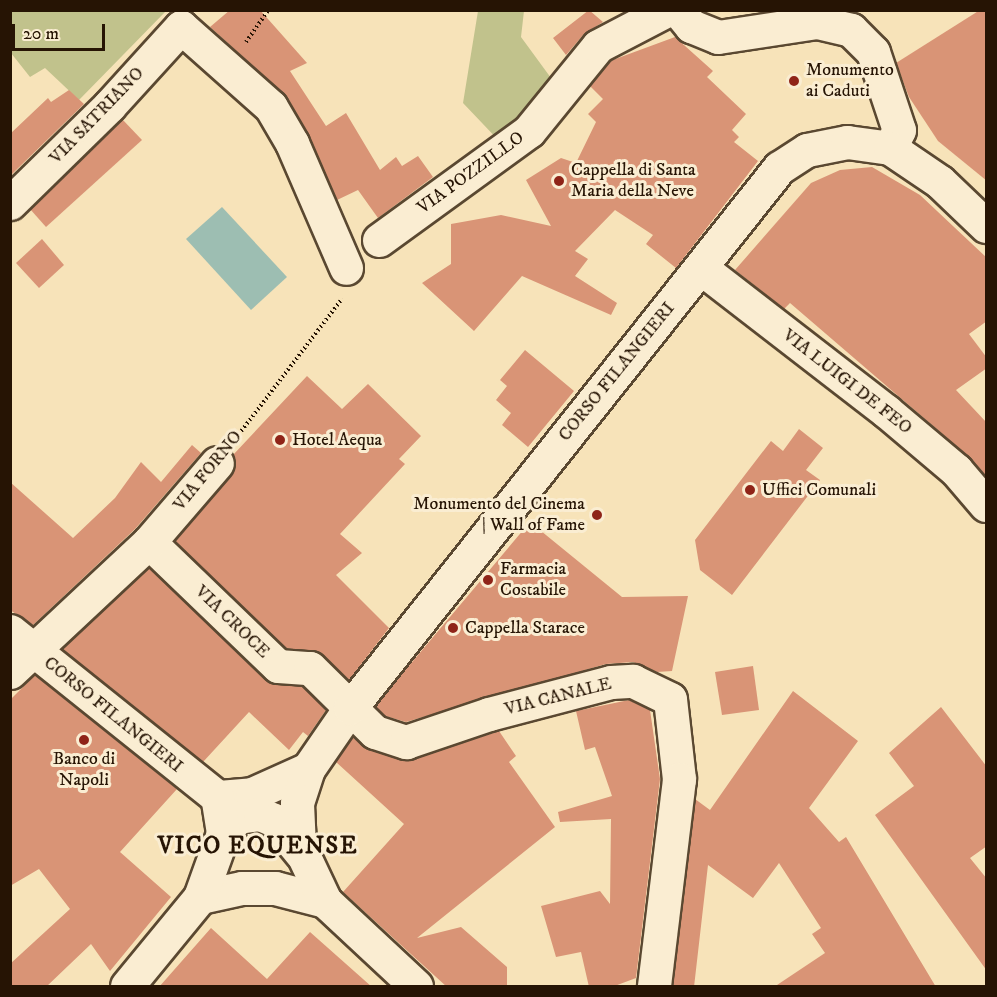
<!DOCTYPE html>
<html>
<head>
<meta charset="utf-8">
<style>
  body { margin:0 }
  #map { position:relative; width:997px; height:997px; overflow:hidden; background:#f7e3b9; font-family:"IM FELL DW Pica",serif }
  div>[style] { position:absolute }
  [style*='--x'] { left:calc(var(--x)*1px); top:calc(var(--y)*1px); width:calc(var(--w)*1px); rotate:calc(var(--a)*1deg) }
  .green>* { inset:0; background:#c1c28c }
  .water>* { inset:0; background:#9dbeb2 }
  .building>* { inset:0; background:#d99476 }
  .path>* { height:4px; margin-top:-2px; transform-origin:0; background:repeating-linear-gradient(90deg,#261404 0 1.5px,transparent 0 4.5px) }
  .roads { filter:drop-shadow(2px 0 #5a4831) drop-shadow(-2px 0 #5a4831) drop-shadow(0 2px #5a4831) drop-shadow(0 -2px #5a4831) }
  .minor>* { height:33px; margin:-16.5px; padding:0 16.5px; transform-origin:16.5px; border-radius:16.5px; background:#faedd2 }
  .dots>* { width:16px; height:16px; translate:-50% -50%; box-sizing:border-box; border:3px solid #faedd2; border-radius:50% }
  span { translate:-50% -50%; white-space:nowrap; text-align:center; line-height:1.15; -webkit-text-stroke:6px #faedd2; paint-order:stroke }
  .poi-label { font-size:18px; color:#261404 }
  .left { translate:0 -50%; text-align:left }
  .right { translate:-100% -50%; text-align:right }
  .street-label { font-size:18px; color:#261404 }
  .district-label { font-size:24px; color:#261404; font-weight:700; letter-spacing:1.5px }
  .frame { position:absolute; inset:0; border:12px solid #261404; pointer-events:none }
  .scale { position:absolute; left:12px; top:24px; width:93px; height:27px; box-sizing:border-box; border:3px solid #261404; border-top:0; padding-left:8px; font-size:18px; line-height:21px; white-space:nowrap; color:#261404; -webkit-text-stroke:4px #faedd2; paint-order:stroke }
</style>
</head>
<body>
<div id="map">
  <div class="green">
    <div style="clip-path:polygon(10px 11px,166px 11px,79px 100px,45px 68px,30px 77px,11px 53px)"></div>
    <div style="clip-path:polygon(478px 11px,524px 11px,521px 37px,551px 78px,502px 144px,463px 103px)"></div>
  </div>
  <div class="water">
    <div style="clip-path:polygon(222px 207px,287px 277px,251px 310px,186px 239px)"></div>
  </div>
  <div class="building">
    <div style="clip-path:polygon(230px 10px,260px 10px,307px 63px,290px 71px,326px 126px,346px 113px,380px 170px,396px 157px,402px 166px,418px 156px,433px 177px,378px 218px,358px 190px,337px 200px,287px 97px,210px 27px)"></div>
    <div style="clip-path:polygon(589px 10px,603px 22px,584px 34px,566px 55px,553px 38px)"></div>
    <div style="clip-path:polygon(980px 10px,987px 10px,987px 181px,938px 141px,909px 97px,896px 63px)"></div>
    <div style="clip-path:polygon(675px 37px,713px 71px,707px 77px,746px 114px,732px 130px,739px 137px,734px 142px,758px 161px,676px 268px,646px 244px,653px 235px,615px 210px,575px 251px,588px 259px,575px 276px,617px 303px,611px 315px,522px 276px,474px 331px,422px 283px,451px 264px,451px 224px,501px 215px,551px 226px,526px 180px,561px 158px,576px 163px,596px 122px,588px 114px,603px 99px,590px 86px,610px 61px)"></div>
    <div style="clip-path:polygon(69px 90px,84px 104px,10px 176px,10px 134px,48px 98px,51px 102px)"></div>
    <div style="clip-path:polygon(122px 119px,142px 140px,46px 227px,30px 209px)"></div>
    <div style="clip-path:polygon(872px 167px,920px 195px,987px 258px,987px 321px,969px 334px,987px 358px,987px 368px,956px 390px,987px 423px,987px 477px,968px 456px,790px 303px,784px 309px,735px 270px,811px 183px,840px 170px)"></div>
    <div style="clip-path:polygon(42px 239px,64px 265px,39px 288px,16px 263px)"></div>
    <div style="clip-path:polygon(525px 350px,574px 391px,528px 447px,502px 425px,511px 413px,496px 400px,507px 386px,500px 380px)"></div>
    <div style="clip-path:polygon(307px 376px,342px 409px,368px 384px,421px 436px,399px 459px,405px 464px,340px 534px,362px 553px,336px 575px,389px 628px,349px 680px,322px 654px,286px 648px,175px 541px,231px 475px,233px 455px)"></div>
    <div style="clip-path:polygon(799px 429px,823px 448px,806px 470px,820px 480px,732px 595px,700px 570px,695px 540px,771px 441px,783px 451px)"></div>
    <div style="clip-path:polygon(192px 445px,201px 453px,135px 529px,33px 625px,10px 610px,10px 482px,73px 538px,115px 498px,141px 462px,161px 482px)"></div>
    <div style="clip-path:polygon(530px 522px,622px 597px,688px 596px,672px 671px,657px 672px,633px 662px,606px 664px,406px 722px,385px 716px,375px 706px)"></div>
    <div style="clip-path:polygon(149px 568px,265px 680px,302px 686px,326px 710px,308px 736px,303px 732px,289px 750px,249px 712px,203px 762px,62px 649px)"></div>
    <div style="clip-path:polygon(753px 666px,759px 710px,722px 715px,715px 672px)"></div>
    <div style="clip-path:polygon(35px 675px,177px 789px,120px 852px,171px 897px,110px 971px,91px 944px,46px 987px,10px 987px,10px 964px,70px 909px,39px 869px,10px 886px,10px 700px)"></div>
    <div style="clip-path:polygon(793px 691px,858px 741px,809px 808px,839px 842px,846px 837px,936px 987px,774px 987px,825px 953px,812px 934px,821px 928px,779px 863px,753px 898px,708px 865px,694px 987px,673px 987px,695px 799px,710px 810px)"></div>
    <div style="clip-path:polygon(629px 700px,650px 710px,660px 779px,636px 978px,612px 987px,589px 987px,581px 952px,556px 957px,541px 906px,600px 891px,610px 904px,611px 819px,560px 822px,558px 812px,612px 796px,595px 747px,585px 750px,576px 711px)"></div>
    <div style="clip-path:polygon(941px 707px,987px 767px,987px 846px,970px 858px,987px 879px,987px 971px,875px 815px,914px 786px,889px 753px)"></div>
    <div style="clip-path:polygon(499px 731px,516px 756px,509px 762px,555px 827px,417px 938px,461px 927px,507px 967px,507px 987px,447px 987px,343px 892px,404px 824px,336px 762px,353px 737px,369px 750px,411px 760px)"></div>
    <div style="clip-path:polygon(211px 928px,267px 979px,310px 932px,372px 987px,159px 987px)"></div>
  </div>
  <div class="path">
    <div style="--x:246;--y:42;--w:39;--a:-55"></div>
    <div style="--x:236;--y:438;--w:175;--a:-52.7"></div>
  </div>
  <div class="roads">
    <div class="minor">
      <div style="--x:678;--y:10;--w:21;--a:51"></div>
      <div style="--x:691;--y:26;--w:29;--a:22"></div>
      <div style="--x:718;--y:37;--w:100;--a:-8.6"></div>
      <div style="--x:817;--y:22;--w:35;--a:13"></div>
      <div style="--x:851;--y:30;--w:31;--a:45"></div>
      <div style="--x:873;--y:52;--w:82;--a:71.6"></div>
      <div style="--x:899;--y:130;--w:20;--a:117"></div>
      <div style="--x:10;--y:203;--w:139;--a:-44.4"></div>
      <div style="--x:109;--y:106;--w:107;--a:-47.7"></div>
      <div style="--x:181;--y:27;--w:120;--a:41.6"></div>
      <div style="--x:271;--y:107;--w:42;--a:59.7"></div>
      <div style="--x:292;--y:143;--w:136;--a:66.6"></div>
      <div style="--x:379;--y:240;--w:185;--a:-36"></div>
      <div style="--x:529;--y:131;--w:109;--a:-50.9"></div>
      <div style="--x:598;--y:46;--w:78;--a:-27.6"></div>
      <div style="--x:701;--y:268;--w:234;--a:37.7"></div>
      <div style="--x:886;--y:411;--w:92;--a:40.1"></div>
      <div style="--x:956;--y:470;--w:46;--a:49.4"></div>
      <div style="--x:149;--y:542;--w:179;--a:43.9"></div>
      <div style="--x:278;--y:666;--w:32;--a:4"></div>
      <div style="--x:310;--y:668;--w:91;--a:44.6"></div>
      <div style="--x:375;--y:732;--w:33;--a:18"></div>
      <div style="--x:406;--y:742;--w:88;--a:-18.6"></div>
      <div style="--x:489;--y:714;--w:126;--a:-14.7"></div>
      <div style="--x:611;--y:682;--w:22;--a:-3"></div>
      <div style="--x:633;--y:681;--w:41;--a:25.9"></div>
      <div style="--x:670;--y:699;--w:81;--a:83.6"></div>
      <div style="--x:679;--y:779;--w:209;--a:96.9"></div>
      <div style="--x:10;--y:631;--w:265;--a:38.7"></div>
      <div style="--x:10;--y:672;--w:190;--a:-43.1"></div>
      <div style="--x:149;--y:542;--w:104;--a:-49.3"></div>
      <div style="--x:219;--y:797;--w:33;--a:-5"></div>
      <div style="--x:252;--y:794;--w:61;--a:-24.1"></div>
      <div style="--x:223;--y:833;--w:22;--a:-47"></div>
      <div style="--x:238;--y:817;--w:22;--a:-8"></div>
      <div style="--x:260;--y:814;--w:15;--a:23"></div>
      <div style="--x:274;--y:820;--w:43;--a:50.7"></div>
      <div style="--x:200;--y:897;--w:43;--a:-12.1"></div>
      <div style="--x:242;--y:888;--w:33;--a:0"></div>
      <div style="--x:275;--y:888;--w:52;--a:14.6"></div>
      <div style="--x:127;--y:986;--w:115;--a:-50.6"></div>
      <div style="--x:200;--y:897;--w:68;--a:-70.2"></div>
      <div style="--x:223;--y:833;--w:36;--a:-99"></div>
      <div style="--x:416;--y:986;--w:125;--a:-137"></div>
      <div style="--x:325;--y:901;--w:61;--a:-115.3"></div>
      <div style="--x:299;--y:846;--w:43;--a:-92.7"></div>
      <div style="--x:297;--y:803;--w:36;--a:-72"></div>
      <div style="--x:308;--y:769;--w:74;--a:-55.5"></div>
      <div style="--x:350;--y:708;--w:690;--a:-51.53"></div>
      <div style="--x:779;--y:168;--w:33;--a:-33"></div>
      <div style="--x:807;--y:150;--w:41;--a:-11.3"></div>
      <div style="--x:847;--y:142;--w:43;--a:7.9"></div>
      <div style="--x:890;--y:148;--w:60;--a:34.2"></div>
      <div style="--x:940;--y:182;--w:64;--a:43.7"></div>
    </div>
  </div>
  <div class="dots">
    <div style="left:794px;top:81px;background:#8f2418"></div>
    <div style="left:559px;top:181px;background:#8f2418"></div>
    <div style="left:280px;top:440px;background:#8f2418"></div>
    <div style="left:750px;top:490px;background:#8f2418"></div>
    <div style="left:597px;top:515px;background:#8f2418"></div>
    <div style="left:488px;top:580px;background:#8f2418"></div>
    <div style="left:453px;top:628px;background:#8f2418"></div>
    <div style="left:84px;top:740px;background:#8f2418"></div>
  </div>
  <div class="poi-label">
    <span class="left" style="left:806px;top:81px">Monumento<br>ai Caduti</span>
    <span class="left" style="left:571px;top:181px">Cappella di Santa<br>Maria della Neve</span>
    <span class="left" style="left:292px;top:440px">Hotel Aequa</span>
    <span class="left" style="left:762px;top:490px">Uffici Comunali</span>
    <span class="right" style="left:585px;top:515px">Monumento del Cinema<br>| Wall of Fame</span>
    <span class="left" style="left:500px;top:580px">Farmacia<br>Costabile</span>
    <span class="left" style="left:465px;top:628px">Cappella Starace</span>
    <span style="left:84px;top:770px">Banco di<br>Napoli</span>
  </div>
  <div class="street-label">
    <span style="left:97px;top:116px;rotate:-46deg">VIA SATRIANO</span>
    <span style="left:471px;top:173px;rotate:-36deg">VIA POZZILLO</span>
    <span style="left:617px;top:372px;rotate:-51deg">CORSO FILANGIERI</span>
    <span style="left:847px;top:382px;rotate:38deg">VIA LUIGI DE FEO</span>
    <span style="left:208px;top:471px;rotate:-51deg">VIA FORNO</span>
    <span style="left:232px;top:622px;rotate:44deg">VIA CROCE</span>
    <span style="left:558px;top:697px;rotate:-14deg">VIA CANALE</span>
    <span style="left:113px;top:715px;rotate:39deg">CORSO FILANGIERI</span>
  </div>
  <div class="district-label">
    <span style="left:258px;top:847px">VICO EQUENSE</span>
  </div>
  <div class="frame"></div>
  <div class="scale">20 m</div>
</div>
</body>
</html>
